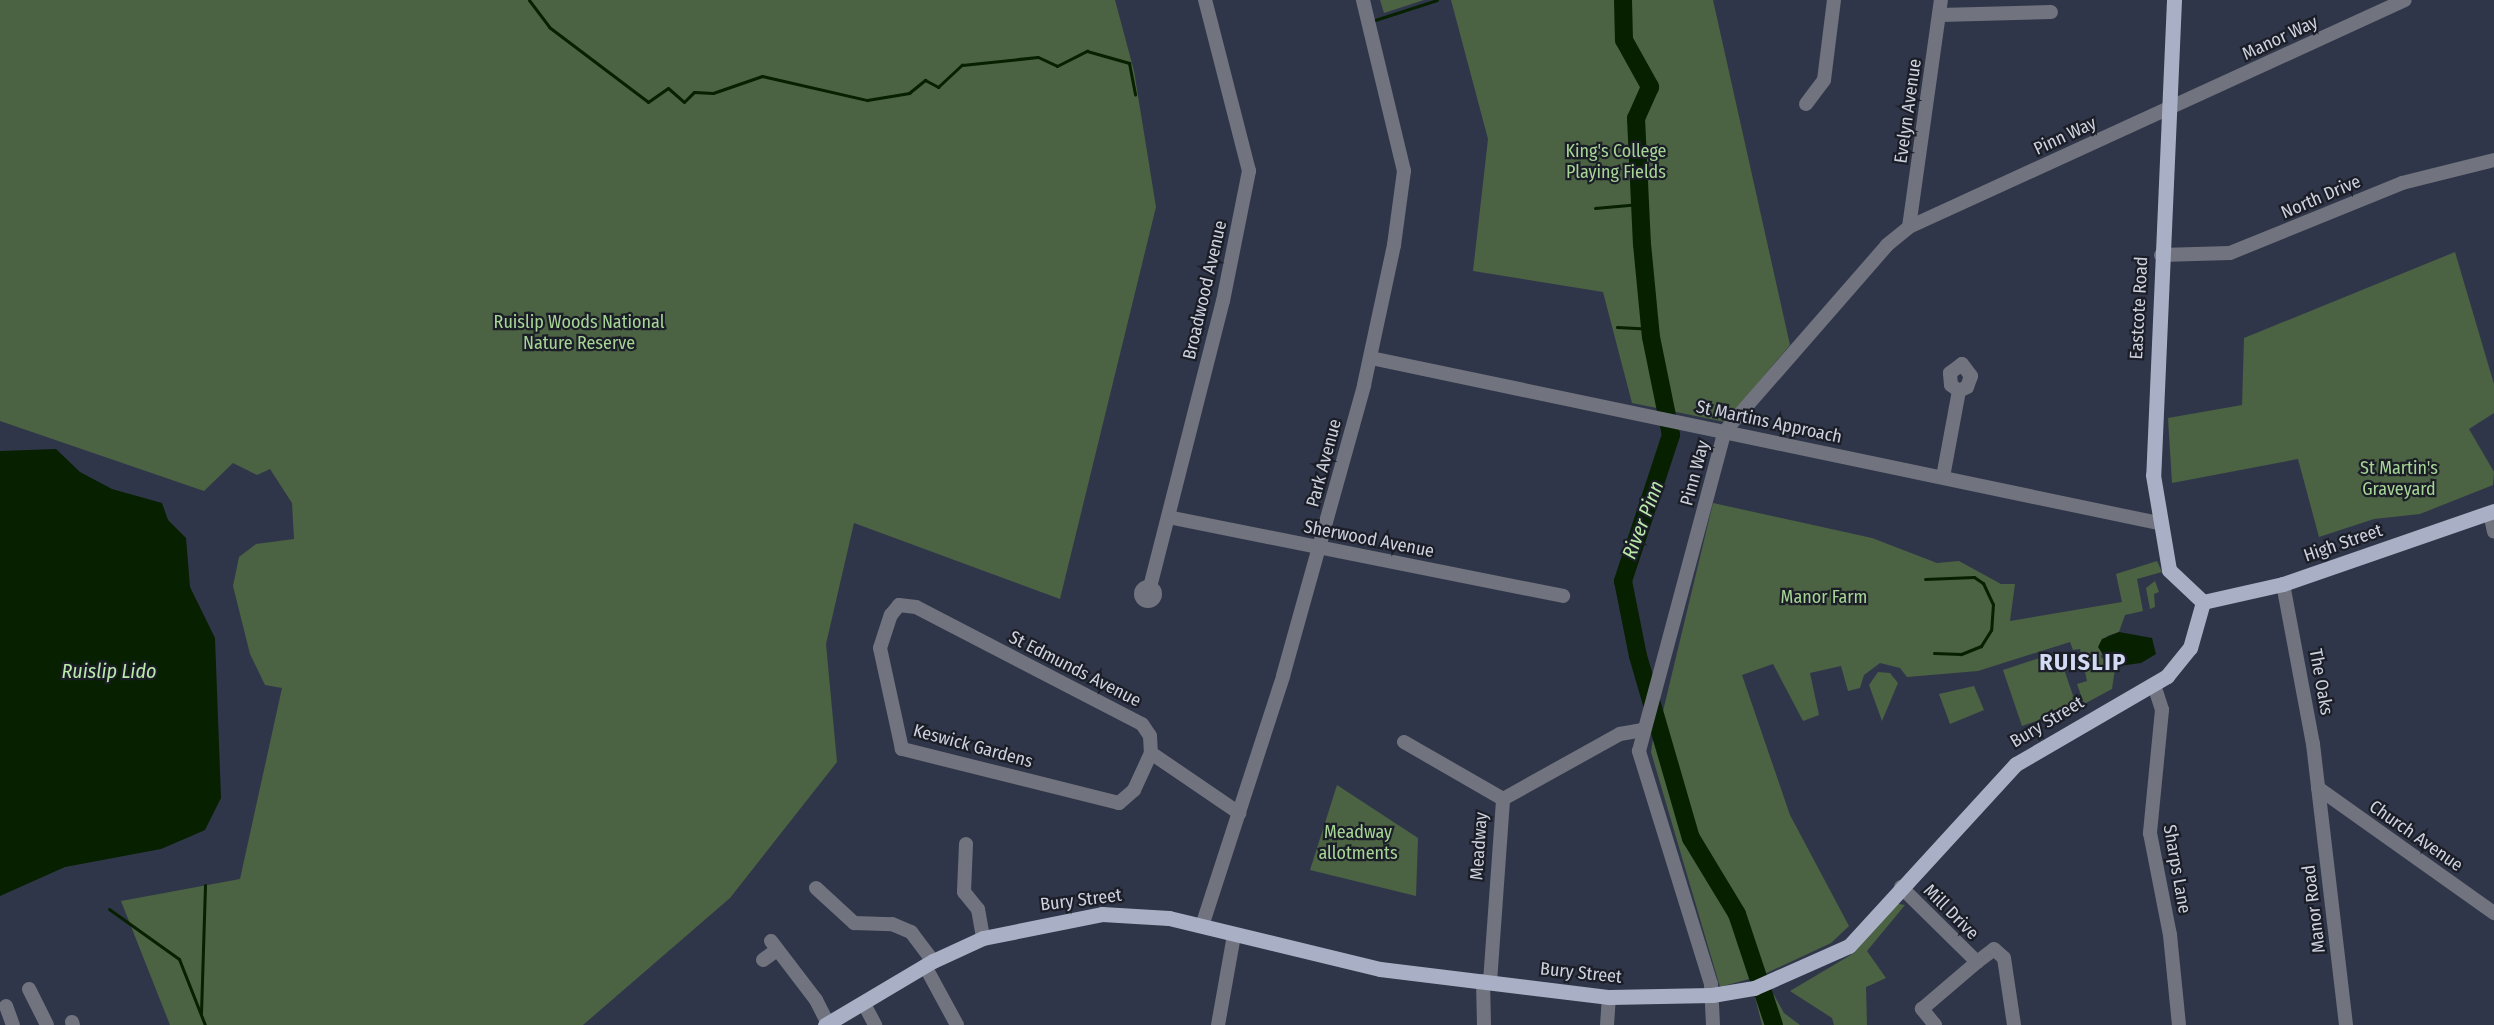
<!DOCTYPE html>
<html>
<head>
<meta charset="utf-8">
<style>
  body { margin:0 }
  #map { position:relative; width:2494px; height:1025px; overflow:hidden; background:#303649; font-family:"Fira Sans Condensed",sans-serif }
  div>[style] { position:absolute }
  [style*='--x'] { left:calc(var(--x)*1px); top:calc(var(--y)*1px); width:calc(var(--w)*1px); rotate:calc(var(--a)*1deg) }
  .green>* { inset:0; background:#4b6243 }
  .water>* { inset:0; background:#072000 }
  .stream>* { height:3px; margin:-1.5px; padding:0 1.5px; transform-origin:1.5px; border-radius:1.5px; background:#072000 }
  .river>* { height:18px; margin:-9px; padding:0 9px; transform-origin:9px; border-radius:9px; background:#072000 }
  .minor>* { height:14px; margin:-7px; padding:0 7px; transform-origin:7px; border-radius:7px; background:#71747e }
  .minor>.ring { margin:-7px; padding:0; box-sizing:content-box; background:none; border:14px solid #71747e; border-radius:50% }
  .major>* { height:15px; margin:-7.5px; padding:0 7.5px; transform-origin:7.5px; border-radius:7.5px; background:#a9b0c5 }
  span { translate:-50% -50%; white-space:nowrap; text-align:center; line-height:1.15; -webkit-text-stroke:4.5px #1b1e27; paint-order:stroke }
  .street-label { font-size:18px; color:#cdd2de }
  .park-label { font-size:18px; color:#a7d596 }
  .water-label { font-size:20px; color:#bae9a9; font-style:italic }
  .district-label { font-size:24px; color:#d3dbf4; font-weight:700; letter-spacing:1.5px }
</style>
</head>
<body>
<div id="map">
  <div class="green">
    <div style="clip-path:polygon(0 0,1115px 0,1134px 71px,1156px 207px,1060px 599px,854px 523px,826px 644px,837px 762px,730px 898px,583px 1025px,170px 1025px,121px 901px,240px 879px,282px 688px,265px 685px,250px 654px,233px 586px,239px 557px,256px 544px,294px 539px,292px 503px,270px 469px,257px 475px,233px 463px,204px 491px,0 421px)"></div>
    <div style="clip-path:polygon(1380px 0,1424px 0,1384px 13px)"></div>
    <div style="clip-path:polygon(1451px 0,1713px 0,1790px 345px,1725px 422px,1632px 403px,1603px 292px,1473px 271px,1488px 139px)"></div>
    <div style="clip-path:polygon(2455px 252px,2494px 384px,2494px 413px,2469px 429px,2494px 472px,2493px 485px,2420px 514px,2374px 519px,2319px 537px,2298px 459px,2172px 483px,2168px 418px,2242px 405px,2244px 338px)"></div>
    <div style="clip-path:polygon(1713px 503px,1872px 538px,1937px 563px,1959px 561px,2001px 584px,2015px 584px,2010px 621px,2122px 602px,2116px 574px,2157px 561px,2162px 572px,2137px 579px,2143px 611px,2125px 615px,2119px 632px,2107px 636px,2101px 657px,2115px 669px,2112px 689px,2084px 704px,2077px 684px,2087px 681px,2080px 649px,2073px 650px,2070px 642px,1978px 671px,1907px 677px,1900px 668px,1880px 663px,1864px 675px,1860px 688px,1848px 691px,1841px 666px,1810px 673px,1819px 715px,1803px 721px,1773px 664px,1742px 675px,1790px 815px,1849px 926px,1831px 943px,1760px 976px,1737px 914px,1691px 838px,1658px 732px)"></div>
    <div style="clip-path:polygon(2155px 581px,2159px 592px,2154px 594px,2155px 607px,2150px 609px,2146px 588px)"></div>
    <div style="clip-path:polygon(2058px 652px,2077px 707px,2022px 726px,2003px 670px)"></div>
    <div style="clip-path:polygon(1878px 672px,1890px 673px,1898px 683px,1882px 721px,1869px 685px)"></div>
    <div style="clip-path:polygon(1974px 686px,1984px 710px,1950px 724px,1939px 694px)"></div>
    <div style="clip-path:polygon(1654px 733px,1687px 839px,1733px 915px,1756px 977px,1720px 987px,1651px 752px)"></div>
    <div style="clip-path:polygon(1337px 785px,1418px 838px,1416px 896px,1310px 870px)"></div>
    <div style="clip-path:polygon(1893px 903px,1905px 905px,1867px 951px,1886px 978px,1866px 987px,1867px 1025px,1834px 1025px,1832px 1018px,1790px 991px,1854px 953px)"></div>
    <div style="clip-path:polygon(1774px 995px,1784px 1013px,1800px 1025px,1762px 1025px,1755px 997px)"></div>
  </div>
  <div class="water">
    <div style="clip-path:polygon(56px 449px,80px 472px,112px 489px,162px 503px,168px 520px,186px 538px,190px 587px,215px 638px,221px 798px,205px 830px,189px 837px,161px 849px,65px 867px,0 896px,0 451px)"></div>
    <div style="clip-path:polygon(2119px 632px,2152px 638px,2156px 654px,2141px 663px,2111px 667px,2098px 647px,2102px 639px)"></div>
  </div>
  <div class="stream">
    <div style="--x:529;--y:0;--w:34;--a:53"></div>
    <div style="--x:549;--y:27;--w:124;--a:37.1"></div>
    <div style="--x:648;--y:102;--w:24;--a:-35"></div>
    <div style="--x:668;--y:88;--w:21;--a:41"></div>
    <div style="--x:684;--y:102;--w:14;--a:-45"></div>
    <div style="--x:694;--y:92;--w:19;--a:3"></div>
    <div style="--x:713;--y:93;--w:52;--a:-19.1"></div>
    <div style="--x:762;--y:76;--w:108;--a:12.9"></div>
    <div style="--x:867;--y:100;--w:43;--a:-9.5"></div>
    <div style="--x:909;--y:93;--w:21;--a:-39"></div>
    <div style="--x:925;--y:80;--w:15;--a:28"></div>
    <div style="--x:938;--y:87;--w:33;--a:-43"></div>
    <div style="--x:962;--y:65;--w:76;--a:-6"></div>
    <div style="--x:1038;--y:57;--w:21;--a:25"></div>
    <div style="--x:1057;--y:66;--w:34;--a:-27"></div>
    <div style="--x:1087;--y:51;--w:44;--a:15.9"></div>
    <div style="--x:1129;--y:63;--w:32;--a:79"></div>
    <div style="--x:1375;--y:20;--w:65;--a:-17.9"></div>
    <div style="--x:1595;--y:208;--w:45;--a:-5.1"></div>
    <div style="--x:1617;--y:327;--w:33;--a:3"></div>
    <div style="--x:1925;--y:579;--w:49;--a:-2.3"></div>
    <div style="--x:1974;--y:577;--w:11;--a:34"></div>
    <div style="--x:1983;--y:583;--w:23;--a:65"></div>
    <div style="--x:1993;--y:604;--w:26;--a:94"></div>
    <div style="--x:1991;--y:630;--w:19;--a:122"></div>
    <div style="--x:1981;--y:646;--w:22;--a:158"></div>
    <div style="--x:1961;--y:654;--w:27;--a:-178"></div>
    <div style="--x:109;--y:909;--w:86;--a:35.5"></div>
    <div style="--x:179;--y:959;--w:71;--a:68.5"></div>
    <div style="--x:201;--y:1013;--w:128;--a:-88.2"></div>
  </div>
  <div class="river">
    <div style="--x:1623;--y:0;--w:40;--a:88.6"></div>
    <div style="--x:1624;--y:40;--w:54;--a:61"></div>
    <div style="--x:1650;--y:87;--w:34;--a:114"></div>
    <div style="--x:1636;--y:118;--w:126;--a:87.3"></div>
    <div style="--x:1642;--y:244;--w:93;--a:84.5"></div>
    <div style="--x:1651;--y:337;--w:100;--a:78.5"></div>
    <div style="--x:1671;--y:435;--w:154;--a:108.2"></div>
    <div style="--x:1623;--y:581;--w:76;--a:78.7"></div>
    <div style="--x:1638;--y:656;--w:190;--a:73.8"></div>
    <div style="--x:1691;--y:838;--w:89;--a:58.8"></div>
    <div style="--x:1737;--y:914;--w:117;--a:71.6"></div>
  </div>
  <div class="minor">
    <div style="--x:1940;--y:15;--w:111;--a:-1.5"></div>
    <div style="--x:1806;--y:104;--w:30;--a:-53"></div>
    <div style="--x:1824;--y:80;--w:81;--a:-82.9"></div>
    <div style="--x:1909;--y:227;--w:229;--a:-82"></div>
    <div style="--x:2161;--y:255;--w:69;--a:-1.7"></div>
    <div style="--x:2230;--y:253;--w:186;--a:-22.1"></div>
    <div style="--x:2402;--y:183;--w:95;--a:-14"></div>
    <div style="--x:1371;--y:358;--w:804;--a:11.84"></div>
    <div style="--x:1943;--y:477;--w:87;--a:-79.5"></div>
    <div style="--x:1959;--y:391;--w:10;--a:-143"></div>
    <div style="--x:1951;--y:385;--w:12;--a:-95"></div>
    <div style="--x:1950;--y:373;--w:15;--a:-37"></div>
    <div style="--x:1962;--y:364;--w:15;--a:53"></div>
    <div style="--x:1971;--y:376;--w:12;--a:110"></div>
    <div style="--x:1967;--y:387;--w:9;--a:153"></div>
    <div style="--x:2490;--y:513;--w:19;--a:78"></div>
    <div style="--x:1168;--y:517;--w:403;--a:11.3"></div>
    <div style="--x:2283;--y:584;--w:163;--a:79.4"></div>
    <div style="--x:2313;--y:744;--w:283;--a:83.3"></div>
    <div class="ring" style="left:1141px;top:587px;width:0;height:0"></div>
    <div style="--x:1150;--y:587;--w:295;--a:-75.7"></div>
    <div style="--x:1223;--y:301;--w:133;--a:-78.7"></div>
    <div style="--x:1249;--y:171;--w:177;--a:-104.4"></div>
    <div style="--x:2154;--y:685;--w:26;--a:72"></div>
    <div style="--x:2162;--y:710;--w:124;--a:95.6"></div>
    <div style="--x:2150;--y:833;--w:104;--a:78.9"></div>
    <div style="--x:2170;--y:935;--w:90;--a:84.3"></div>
    <div style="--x:1404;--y:742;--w:114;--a:29.9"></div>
    <div style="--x:1151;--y:753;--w:41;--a:114.7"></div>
    <div style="--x:1134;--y:790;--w:20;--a:139"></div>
    <div style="--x:1119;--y:803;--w:224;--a:-166"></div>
    <div style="--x:902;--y:749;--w:103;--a:-102.3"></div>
    <div style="--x:880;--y:648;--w:35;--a:-72"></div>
    <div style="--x:891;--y:615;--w:13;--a:-51"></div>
    <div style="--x:899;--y:605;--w:17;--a:7"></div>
    <div style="--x:916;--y:607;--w:254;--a:27.4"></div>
    <div style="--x:1142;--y:724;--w:14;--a:56"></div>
    <div style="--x:1150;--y:736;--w:17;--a:87"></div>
    <div style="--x:1151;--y:753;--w:107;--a:34.3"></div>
    <div style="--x:2318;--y:788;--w:216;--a:35.4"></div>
    <div style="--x:966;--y:844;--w:48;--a:92.4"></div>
    <div style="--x:964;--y:892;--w:22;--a:51"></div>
    <div style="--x:978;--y:909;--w:29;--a:80"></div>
    <div style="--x:1901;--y:887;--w:107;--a:44.6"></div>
    <div style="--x:1977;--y:962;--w:21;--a:-37"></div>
    <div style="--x:1994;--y:949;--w:13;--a:42"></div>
    <div style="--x:2004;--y:958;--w:68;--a:81.5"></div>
    <div style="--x:816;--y:888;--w:52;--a:42.6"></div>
    <div style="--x:854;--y:923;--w:38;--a:2"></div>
    <div style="--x:892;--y:924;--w:21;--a:23"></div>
    <div style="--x:911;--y:932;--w:36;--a:53"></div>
    <div style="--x:1202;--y:926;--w:263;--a:-72"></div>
    <div style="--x:1283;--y:676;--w:302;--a:-74.4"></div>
    <div style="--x:1364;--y:385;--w:143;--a:-77.9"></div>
    <div style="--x:1394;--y:245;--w:75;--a:-82.3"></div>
    <div style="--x:1404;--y:171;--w:176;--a:-103.5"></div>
    <div style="--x:771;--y:941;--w:74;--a:52.7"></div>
    <div style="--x:816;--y:1000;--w:27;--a:63"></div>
    <div style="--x:763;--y:960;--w:17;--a:-36"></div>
    <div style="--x:925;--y:966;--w:67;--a:61.5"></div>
    <div style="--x:1483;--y:981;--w:44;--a:88.7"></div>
    <div style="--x:1490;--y:982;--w:183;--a:-85.9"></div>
    <div style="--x:1503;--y:799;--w:134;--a:-29.1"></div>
    <div style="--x:1620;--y:734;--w:23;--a:-10"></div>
    <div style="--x:29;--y:989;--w:40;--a:63.4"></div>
    <div style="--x:864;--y:1004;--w:24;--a:62"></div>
    <div style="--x:6;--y:1006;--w:20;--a:70"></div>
    <div style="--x:72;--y:1022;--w:3;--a:72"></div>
    <div style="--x:1218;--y:1025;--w:91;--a:-79.9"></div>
    <div style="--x:1607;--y:1025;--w:28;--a:-86"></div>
    <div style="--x:1713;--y:1025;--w:41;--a:-92.8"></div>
    <div style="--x:1711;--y:984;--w:244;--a:-107.2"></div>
    <div style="--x:1639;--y:751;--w:331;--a:-75"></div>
    <div style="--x:1725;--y:431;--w:247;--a:-48.9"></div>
    <div style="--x:1887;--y:245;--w:28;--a:-39"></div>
    <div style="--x:1909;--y:227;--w:545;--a:-24.59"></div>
    <div style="--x:1935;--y:1025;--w:21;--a:-129"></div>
    <div style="--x:1922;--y:1009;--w:72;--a:-40.5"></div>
  </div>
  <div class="major">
    <div style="--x:2174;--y:0;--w:475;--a:92.5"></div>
    <div style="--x:2153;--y:475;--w:96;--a:80.4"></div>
    <div style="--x:2169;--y:570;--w:47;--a:43.3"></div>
    <div style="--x:2203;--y:602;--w:82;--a:-12.7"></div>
    <div style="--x:2283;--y:584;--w:223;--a:-19.1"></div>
    <div style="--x:825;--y:1025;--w:126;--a:-30.7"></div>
    <div style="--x:933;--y:961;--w:55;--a:-24.7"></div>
    <div style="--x:983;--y:938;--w:121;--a:-11.4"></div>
    <div style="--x:1102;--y:914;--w:67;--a:3.4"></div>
    <div style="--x:1169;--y:918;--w:217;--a:13.6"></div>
    <div style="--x:1380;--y:969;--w:231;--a:7"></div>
    <div style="--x:1609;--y:997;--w:103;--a:-1.1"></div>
    <div style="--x:1712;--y:995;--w:43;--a:-9.5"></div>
    <div style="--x:1754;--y:988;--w:104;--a:-23.9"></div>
    <div style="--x:1849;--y:946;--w:247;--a:-47.5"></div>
    <div style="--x:2016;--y:764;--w:175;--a:-30.2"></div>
    <div style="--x:2167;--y:676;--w:36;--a:-51"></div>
    <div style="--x:2190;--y:648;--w:48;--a:-74.2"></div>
  </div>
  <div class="street-label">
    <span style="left:2280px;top:38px;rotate:-25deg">Manor Way</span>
    <span style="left:1908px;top:111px;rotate:-82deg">Evelyn Avenue</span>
    <span style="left:2065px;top:136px;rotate:-25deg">Pinn Way</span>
    <span style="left:2321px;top:197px;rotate:-23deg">North Drive</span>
    <span style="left:1205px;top:290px;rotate:-77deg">Broadwood Avenue</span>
    <span style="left:2139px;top:308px;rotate:-87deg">Eastcote Road</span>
    <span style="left:1769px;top:422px;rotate:12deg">St Martins Approach</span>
    <span style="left:1324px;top:463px;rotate:-75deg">Park Avenue</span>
    <span style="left:1695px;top:473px;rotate:-75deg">Pinn Way</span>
    <span style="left:1369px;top:539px;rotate:11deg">Sherwood Avenue</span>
    <span style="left:2343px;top:543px;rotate:-19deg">High Street</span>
    <span style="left:1075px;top:669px;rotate:27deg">St Edmunds Avenue</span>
    <span style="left:2321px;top:682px;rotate:80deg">The Oaks</span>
    <span style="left:2047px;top:722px;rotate:-31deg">Bury Street</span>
    <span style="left:973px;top:746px;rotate:15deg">Keswick Gardens</span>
    <span style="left:2416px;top:836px;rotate:35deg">Church Avenue</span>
    <span style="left:1479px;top:846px;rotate:-86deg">Meadway</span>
    <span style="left:2177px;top:869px;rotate:80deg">Sharps Lane</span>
    <span style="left:1081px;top:900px;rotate:-7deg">Bury Street</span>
    <span style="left:2314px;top:909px;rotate:-97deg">Manor Road</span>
    <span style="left:1951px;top:912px;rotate:45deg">Mill Drive</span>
    <span style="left:1581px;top:973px;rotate:6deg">Bury Street</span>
  </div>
  <div class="park-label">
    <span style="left:1616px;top:162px">King's College<br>Playing Fields</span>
    <span style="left:579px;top:333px">Ruislip Woods National<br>Nature Reserve</span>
    <span style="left:2399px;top:479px">St Martin's<br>Graveyard</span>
    <span style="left:1824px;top:597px">Manor Farm</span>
    <span style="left:1358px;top:843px">Meadway<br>allotments</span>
  </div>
  <div class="water-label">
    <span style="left:1643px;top:520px;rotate:-69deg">River Pinn</span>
    <span style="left:109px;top:671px">Ruislip Lido</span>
  </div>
  <div class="district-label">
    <span style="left:2083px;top:663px">RUISLIP</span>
  </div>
</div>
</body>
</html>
